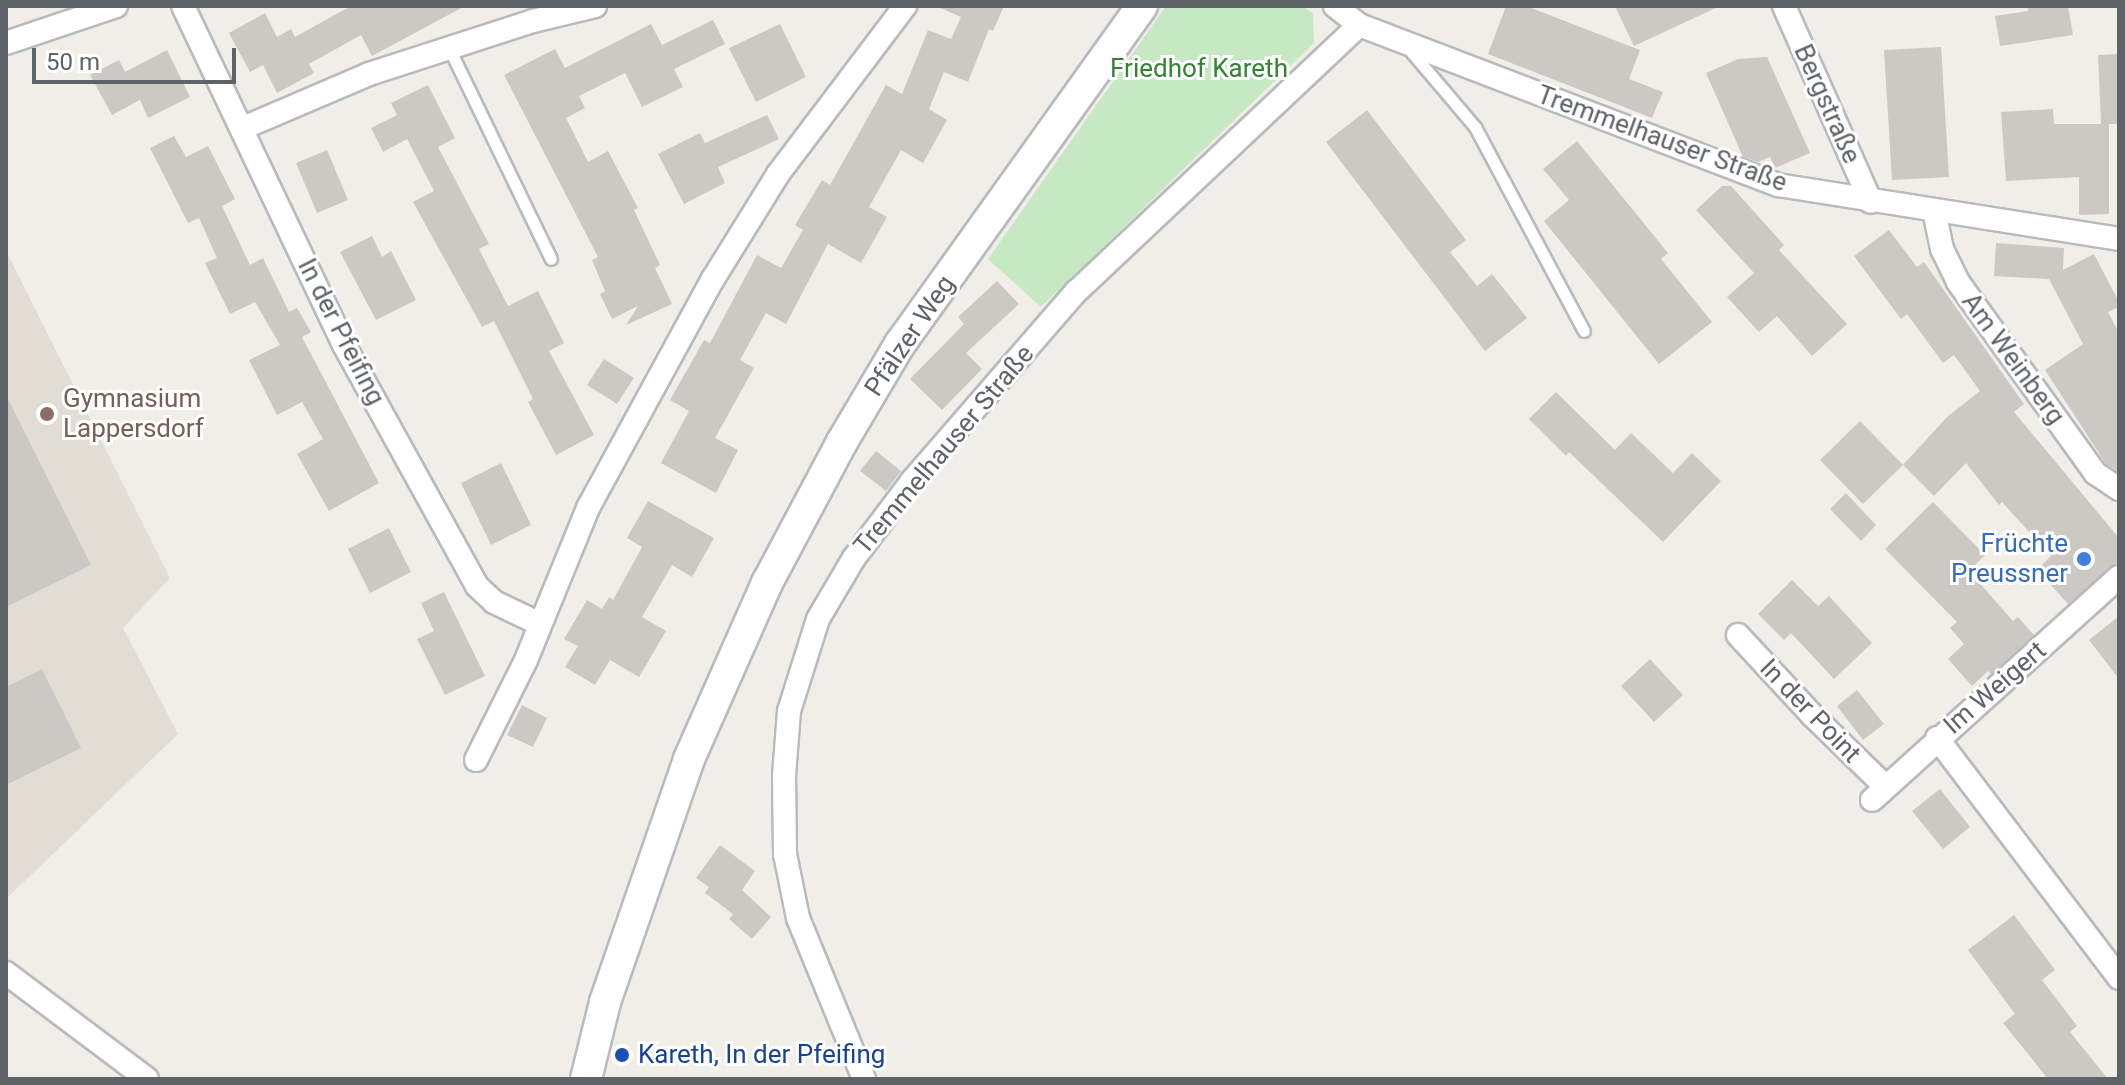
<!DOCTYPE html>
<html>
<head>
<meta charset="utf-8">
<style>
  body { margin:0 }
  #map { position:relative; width:2125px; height:1085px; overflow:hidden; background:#f1eee7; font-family:Roboto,sans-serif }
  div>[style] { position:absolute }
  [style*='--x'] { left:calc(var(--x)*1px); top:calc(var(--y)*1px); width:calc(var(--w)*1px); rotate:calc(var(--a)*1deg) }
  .education>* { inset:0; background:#e1ddd5 }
  .green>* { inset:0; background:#c6e9c3 }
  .building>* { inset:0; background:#ccc9c4 }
  .roads { filter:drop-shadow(2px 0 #b7babe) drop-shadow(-2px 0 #b7babe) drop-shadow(0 2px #b7babe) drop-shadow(0 -2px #b7babe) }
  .lane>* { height:11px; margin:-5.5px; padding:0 5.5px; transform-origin:5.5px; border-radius:5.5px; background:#fff }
  .street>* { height:22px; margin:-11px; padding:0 11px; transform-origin:11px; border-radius:11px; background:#fff }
  .secondary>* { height:30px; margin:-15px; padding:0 15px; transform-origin:15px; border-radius:15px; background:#fff }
  .dots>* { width:22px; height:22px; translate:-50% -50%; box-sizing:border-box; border:4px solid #fff; border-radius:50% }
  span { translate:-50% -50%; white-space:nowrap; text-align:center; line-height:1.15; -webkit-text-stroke:6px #fff; paint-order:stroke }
  .park-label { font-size:26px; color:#338430 }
  .street-label { font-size:26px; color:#5e6368 }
  .education-label { font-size:26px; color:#785e54 }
  .left { translate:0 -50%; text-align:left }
  .shop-label { font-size:26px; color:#366cbe }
  .right { translate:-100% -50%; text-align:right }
  .transit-label { font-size:26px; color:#164399 }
  .frame { position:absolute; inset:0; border:8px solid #5e6368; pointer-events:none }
  .scale { position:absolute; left:32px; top:48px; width:204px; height:36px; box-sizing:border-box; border:4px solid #5e6368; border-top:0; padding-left:10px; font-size:24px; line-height:28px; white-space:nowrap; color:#5e6368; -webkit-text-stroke:6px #fff; paint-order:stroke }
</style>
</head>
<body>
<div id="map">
  <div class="education">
    <div style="clip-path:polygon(6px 251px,170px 578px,123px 628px,178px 734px,6px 899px)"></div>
  </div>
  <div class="green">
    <div style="clip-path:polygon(1166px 6px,1303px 6px,1313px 14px,1314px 43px,1041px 307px,988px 259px)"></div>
  </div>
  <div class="building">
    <div style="clip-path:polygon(351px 6px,465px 6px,372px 56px,361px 35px,309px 64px,314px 73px,277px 93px,263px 65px,250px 72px,229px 33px,265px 13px,277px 37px,291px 29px,295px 37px)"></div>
    <div style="clip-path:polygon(936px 6px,1004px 6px,993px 31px,989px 29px,968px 82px,944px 72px,929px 109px,947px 120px,923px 163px,901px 150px,869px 207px,887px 217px,861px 263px,828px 244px,786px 324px,766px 313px,740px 360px,754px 368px,715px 438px,738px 450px,716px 493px,661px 463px,689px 411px,670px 400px,704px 340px,710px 343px,757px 255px,781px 268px,803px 230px,795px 225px,822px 180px,830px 185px,886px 85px,902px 94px,928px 30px,951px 39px,961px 17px)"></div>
    <div style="clip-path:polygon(1506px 6px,1526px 6px,1640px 50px,1629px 79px,1663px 92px,1652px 118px,1488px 54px)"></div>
    <div style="clip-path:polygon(1615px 6px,1720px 6px,1634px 46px)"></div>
    <div style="clip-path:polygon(2028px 6px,2068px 6px,2073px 35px,2000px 46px,1995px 16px,2028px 11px)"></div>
    <div style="clip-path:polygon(713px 20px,725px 44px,674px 69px,683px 87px,642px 107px,625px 73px,579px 96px,585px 108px,566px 118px,588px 162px,608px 151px,638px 208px,634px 210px,660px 265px,655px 268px,672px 304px,626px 325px,638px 306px,612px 319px,600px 294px,605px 291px,592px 260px,598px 257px,504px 75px,555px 49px,565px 68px,651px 24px,662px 45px)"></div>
    <div style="clip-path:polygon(780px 24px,806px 77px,756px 102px,729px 48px)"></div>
    <div style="clip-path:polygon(1941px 47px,1949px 177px,1892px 180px,1884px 50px)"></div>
    <div style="clip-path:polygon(167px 50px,190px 97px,148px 118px,140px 100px,112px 115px,90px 75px,119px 60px,125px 72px)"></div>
    <div style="clip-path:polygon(2119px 54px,2119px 124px,2101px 124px,2098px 55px)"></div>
    <div style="clip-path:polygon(1767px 57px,1810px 153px,1775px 168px,1770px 157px,1758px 162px,1743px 157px,1706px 73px,1738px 59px)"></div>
    <div style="clip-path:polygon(428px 85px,455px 138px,438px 147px,489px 244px,479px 249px,508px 306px,538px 291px,564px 343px,549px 351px,594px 435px,556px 455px,528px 402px,533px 399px,494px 321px,482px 327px,413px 202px,434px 191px,407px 139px,383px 152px,371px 128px,397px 115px,391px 103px)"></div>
    <div style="clip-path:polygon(2053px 109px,2054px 124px,2109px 124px,2109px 214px,2079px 215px,2079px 177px,2006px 181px,2001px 112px)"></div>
    <div style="clip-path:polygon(1367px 110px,1466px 240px,1450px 252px,1477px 286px,1492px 274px,1527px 318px,1485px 351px,1326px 142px)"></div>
    <div style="clip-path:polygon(767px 115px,779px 139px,718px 167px,725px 183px,684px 204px,658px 154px,700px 133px,705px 143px)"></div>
    <div style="clip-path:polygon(174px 136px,186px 157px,208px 146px,235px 199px,222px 206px,250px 265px,263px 258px,289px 312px,297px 308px,311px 332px,302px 337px,379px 483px,329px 511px,297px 454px,323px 439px,302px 402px,277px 415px,249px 360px,280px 345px,255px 302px,230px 314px,205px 263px,217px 258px,199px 218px,188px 223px,150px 148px)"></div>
    <div style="clip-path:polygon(1577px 141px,1668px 253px,1661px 259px,1712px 322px,1659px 364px,1544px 221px,1569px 200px,1543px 169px)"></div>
    <div style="clip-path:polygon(327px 150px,348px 200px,317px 213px,296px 163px)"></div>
    <div style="clip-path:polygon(1722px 186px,1731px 186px,1784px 245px,1779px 250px,1847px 324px,1812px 356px,1777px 316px,1759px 332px,1727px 297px,1754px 273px,1696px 210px)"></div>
    <div style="clip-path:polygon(1889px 230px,1917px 267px,1924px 262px,2024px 404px,2014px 412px,2119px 538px,2119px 561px,2068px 604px,2042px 575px,2046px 571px,2041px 566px,2051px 556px,2002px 502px,1999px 505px,1966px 463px,1934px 496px,1903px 465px,1947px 417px,1980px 391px,1954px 355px,1943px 363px,1907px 314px,1901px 319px,1854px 256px)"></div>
    <div style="clip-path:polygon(372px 236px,382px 257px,391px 251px,416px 300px,376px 320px,340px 252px)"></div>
    <div style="clip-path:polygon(1996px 243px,2064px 248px,2063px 270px,2094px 254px,2119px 302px,2119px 307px,2108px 312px,2119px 333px,2119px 472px,2106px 464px,2045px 370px,2083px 344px,2049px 279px,1994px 276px)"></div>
    <div style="clip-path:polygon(997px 281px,1019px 304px,966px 353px,982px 369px,942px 410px,910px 379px,964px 324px,958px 317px)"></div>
    <div style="clip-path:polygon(604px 359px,634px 378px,617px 404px,587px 385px)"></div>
    <div style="clip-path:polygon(1556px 392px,1615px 450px,1631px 433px,1673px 473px,1692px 453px,1721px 481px,1663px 542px,1569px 452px,1566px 456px,1529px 419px)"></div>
    <div style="clip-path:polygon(6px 395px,91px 565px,6px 607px)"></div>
    <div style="clip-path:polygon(1860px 421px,1903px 465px,1863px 504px,1820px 460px)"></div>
    <div style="clip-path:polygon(876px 451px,901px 471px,886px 491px,860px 471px)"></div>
    <div style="clip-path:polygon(501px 463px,531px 525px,491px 545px,461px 483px)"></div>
    <div style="clip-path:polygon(1846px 493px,1876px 525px,1861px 541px,1830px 509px)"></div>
    <div style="clip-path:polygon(648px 501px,714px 538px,692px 577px,672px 565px,642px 617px,666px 631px,639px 677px,610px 660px,595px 685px,565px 667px,578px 646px,564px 639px,587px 600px,602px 609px,609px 597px,613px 600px,642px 547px,627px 538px)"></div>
    <div style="clip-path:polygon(1933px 502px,1985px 555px,1969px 571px,2013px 621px,2018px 617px,2034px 635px,1991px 674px,1988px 671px,1972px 686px,1948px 659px,1964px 644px,1950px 628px,1957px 622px,1885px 549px)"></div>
    <div style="clip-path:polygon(389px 528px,411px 572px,370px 593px,348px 549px)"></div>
    <div style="clip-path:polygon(1792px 580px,1818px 606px,1829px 596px,1872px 643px,1834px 679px,1791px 633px,1784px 640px,1758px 614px)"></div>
    <div style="clip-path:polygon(444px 592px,485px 676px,445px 695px,417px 639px,434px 631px,421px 603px)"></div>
    <div style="clip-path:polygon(2119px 616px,2119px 679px,2089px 640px)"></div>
    <div style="clip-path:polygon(1650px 659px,1683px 695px,1654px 722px,1621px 686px)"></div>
    <div style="clip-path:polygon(42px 669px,81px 748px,6px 785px,6px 687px)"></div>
    <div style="clip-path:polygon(1857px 690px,1884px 724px,1863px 740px,1837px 706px)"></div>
    <div style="clip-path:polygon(522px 705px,547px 718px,533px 747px,507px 735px)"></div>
    <div style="clip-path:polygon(1940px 789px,1970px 827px,1943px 849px,1912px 811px)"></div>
    <div style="clip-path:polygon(720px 845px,755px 871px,742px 890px,771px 917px,752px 939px,729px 919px,733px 914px,705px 893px,709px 887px,696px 878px)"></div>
    <div style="clip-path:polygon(2014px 915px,2055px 970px,2042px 980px,2077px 1026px,2070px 1032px,2108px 1079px,2048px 1079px,2003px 1023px,2015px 1014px,1968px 950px)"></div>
  </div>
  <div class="roads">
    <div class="lane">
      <div style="--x:449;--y:48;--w:234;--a:64.2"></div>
      <div style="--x:1408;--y:48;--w:104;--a:49.7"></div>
      <div style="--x:1475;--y:127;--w:231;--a:61.9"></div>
    </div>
    <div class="street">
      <div style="--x:183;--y:6;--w:375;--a:64.6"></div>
      <div style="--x:344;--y:345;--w:275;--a:61.1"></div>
      <div style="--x:477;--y:586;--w:23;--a:43"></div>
      <div style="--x:494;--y:602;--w:51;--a:25.6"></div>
      <div style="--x:1335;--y:6;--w:31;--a:38"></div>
      <div style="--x:1359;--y:25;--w:449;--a:20.9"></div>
      <div style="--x:1778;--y:185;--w:345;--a:9"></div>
      <div style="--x:1784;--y:6;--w:214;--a:66.1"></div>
      <div style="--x:6;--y:43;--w:116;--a:-18.6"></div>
      <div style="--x:243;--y:128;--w:137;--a:-23.2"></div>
      <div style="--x:369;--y:74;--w:172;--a:-17.9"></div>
      <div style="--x:533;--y:21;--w:64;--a:-13.6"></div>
      <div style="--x:1934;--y:211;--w:39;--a:78"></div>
      <div style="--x:1942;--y:249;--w:37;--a:64"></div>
      <div style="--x:1958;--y:282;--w:235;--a:54.3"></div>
      <div style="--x:2095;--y:473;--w:29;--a:34"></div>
      <div style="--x:1738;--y:635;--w:109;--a:47.2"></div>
      <div style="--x:1812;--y:715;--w:102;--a:44.2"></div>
      <div style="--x:1937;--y:738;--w:301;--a:52.8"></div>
      <div style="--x:476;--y:760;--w:112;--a:-63.4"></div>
      <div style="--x:526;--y:660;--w:166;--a:-67.8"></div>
      <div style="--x:589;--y:506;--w:259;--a:-61.4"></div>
      <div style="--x:713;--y:279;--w:123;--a:-58.2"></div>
      <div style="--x:778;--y:174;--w:211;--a:-52.9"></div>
      <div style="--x:1872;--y:800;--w:333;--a:-42.1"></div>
      <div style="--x:6;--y:973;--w:176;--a:36.9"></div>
      <div style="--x:864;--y:1079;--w:174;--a:-112.3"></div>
      <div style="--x:798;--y:918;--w:65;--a:-101.5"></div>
      <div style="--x:785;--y:854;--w:78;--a:-90.7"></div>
      <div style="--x:784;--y:776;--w:65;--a:-85.6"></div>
      <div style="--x:789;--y:711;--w:96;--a:-72.5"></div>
      <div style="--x:818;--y:619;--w:71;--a:-59.5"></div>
      <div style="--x:854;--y:558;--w:96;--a:-53"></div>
      <div style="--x:912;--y:481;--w:250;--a:-49.1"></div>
      <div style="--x:1076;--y:292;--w:389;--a:-43.3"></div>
    </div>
    <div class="secondary">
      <div style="--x:586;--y:1079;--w:79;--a:-76.1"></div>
      <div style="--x:605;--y:1002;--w:257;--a:-70.9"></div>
      <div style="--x:689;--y:759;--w:193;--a:-66.1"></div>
      <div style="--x:767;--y:583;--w:160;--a:-62"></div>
      <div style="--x:842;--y:442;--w:114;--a:-59.4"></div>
      <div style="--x:900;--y:344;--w:416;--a:-54.4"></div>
    </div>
  </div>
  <div class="dots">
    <div style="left:47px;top:414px;background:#8d6e63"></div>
    <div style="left:2084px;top:559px;background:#3f7fe0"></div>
    <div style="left:622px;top:1055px;background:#1a4fb4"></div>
  </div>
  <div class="park-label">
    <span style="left:1199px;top:69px">Friedhof Kareth</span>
  </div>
  <div class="street-label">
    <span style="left:1827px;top:104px;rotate:66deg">Bergstraße</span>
    <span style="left:1662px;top:139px;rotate:20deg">Tremmelhauser Straße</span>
    <span style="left:341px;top:332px;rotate:63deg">In der Pfeifing</span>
    <span style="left:910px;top:336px;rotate:-56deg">Pfälzer Weg</span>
    <span style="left:2013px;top:359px;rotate:54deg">Am Weinberg</span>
    <span style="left:944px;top:450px;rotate:-50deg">Tremmelhauser Straße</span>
    <span style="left:1995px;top:688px;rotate:-41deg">Im Weigert</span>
    <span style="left:1810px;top:711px;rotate:46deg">In der Point</span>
  </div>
  <div class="education-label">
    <span class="left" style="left:63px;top:414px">Gymnasium<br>Lappersdorf</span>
  </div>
  <div class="shop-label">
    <span class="right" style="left:2068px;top:559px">Früchte<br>Preussner</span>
  </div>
  <div class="transit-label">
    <span class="left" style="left:638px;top:1055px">Kareth, In der Pfeifing</span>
  </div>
  <div class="frame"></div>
  <div class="scale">50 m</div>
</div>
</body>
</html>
